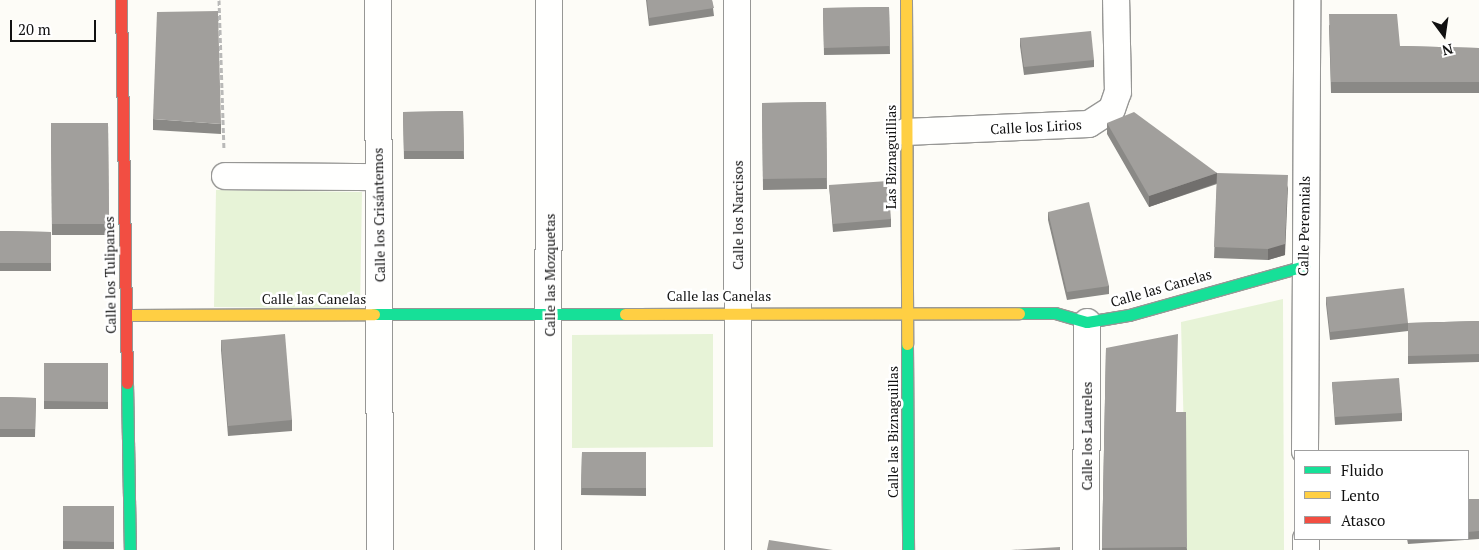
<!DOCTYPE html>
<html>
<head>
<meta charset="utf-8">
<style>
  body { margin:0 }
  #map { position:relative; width:1479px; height:550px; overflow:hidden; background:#fdfcf7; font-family:"PT Serif",serif }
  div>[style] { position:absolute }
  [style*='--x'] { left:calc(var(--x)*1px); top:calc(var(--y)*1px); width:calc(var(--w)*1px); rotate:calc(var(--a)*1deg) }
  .green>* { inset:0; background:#e7f3d7 }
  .path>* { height:3px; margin-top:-1.5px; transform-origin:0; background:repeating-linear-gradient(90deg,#b9b9b8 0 5px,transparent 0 7.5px) }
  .roads { filter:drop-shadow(1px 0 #979795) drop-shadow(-1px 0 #979795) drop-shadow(0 1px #979795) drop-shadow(0 -1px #979795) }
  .street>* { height:26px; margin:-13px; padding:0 13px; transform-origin:13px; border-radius:13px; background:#fffffe }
  .fast>* { height:11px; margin:-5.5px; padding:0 5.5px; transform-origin:5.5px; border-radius:5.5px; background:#16e098 }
  .slow>* { height:11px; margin:-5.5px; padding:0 5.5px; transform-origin:5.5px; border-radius:5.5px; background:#ffcf43 }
  .jam>* { height:11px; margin:-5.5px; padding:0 5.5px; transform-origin:5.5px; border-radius:5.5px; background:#f24e42 }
  .wall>* { inset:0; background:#8a8986 }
  .shaded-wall>* { inset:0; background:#716f6d }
  .building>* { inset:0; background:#a19f9c }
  span { translate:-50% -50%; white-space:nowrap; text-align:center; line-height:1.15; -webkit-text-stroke:5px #fff; paint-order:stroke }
  .street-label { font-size:14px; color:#111 }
  .legend { position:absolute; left:1294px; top:450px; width:175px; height:90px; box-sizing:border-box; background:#fff; border:1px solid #a0a0a0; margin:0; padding:6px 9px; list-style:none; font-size:15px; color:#111 }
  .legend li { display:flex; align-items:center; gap:10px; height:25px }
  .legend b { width:25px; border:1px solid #a0a0a0 }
  .north { position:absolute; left:1419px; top:10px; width:50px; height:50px; -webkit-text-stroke:4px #fff; paint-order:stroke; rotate:166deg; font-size:14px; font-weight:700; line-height:20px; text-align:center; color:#111 }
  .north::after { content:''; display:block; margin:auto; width:18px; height:22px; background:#111; clip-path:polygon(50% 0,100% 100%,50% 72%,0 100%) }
  .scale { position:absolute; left:10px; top:20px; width:86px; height:22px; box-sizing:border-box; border:2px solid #111; border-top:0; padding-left:6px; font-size:15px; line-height:18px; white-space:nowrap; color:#111; -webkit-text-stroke:4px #fff; paint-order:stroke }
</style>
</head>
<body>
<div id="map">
  <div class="green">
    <div style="clip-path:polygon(216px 190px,362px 192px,360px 309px,214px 307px)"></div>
    <div style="clip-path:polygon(1283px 299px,1284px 550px,1187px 550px,1181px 322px)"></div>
    <div style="clip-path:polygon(713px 334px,713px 447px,572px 448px,572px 335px)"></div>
  </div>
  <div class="path">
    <div style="--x:219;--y:0;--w:148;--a:88.1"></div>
  </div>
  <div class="roads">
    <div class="street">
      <div style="--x:378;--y:0;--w:550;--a:89.79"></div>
      <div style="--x:737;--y:0;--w:550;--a:89.9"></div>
      <div style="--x:905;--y:132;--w:184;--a:-2.5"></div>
      <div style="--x:1089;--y:124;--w:27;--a:-33"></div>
      <div style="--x:1112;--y:109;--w:18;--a:-71"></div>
      <div style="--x:1118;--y:92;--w:92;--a:-91.2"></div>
      <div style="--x:225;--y:176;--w:154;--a:0.4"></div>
      <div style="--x:1305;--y:451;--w:451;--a:-89.7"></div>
      <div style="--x:1306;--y:539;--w:11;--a:90"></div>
      <div style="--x:548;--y:550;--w:550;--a:-89.9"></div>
      <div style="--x:1086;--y:550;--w:228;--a:-89.7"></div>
    </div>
    <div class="fast">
      <div style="--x:1019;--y:313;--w:36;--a:0"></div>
      <div style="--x:1055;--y:313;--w:33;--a:16"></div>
      <div style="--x:1087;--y:322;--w:43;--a:-9.5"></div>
      <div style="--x:1129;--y:315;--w:182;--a:-15.6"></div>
      <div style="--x:374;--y:314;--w:251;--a:0"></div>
      <div style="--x:907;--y:344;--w:206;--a:89.7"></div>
      <div style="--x:127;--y:383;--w:167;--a:89"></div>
    </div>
    <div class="slow">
      <div style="--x:906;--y:0;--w:344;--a:89.8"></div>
      <div style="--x:625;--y:314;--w:394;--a:-0.1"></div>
      <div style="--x:126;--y:315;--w:248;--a:-0.2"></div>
    </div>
    <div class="jam">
      <div style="--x:121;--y:0;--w:383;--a:89.1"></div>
    </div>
  </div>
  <div class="wall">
    <div style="clip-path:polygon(646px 0,712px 0,714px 16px,649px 26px)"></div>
    <div style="clip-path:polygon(889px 7px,890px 54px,824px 55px,823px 8px)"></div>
    <div style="clip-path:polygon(1329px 25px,1400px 46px,1479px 48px,1479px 93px,1331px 93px)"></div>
    <div style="clip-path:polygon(1020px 38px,1094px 60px,1094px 67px,1024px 75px,1020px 46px)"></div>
    <div style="clip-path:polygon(826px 102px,827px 189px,763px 190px,762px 103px)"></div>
    <div style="clip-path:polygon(463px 111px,464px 159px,404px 159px,403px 112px)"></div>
    <div style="clip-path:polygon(153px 119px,221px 124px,221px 134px,153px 130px)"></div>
    <div style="clip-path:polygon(51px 123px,108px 123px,109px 235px,52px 235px)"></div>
    <div style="clip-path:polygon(1107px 123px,1217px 173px,1285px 255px,1268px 260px,1214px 258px,1217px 184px,1149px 207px,1107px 134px)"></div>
    <div style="clip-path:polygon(829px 185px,891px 219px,891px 227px,833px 232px)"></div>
    <div style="clip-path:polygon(1048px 212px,1109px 286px,1109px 294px,1067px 300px,1048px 220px)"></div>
    <div style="clip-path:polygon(0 231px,51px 232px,51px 271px,0 271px)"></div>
    <div style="clip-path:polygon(1326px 297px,1408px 323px,1479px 321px,1479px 362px,1408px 364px,1408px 331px,1330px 340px,1326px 304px)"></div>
    <div style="clip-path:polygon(221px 340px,292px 420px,292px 431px,228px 436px,221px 350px)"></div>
    <div style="clip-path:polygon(1106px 348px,1176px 412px,1187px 550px,1102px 550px)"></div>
    <div style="clip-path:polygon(44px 363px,108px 363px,108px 409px,44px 409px)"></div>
    <div style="clip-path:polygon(1332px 382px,1402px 413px,1402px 421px,1335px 425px)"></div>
    <div style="clip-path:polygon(0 397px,36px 398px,35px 437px,0 437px)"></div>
    <div style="clip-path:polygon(582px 452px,646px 452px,646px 496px,581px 495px)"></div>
    <div style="clip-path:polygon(1468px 499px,1479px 499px,1479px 539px,1408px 544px,1407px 539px,1468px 539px)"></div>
    <div style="clip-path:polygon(63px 506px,114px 506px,114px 549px,63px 549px)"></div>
  </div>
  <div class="shaded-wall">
    <div style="clip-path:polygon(1217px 173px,1217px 183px,1149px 207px,1149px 196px)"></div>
    <div style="clip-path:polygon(1288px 185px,1285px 255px,1268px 260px,1268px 249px)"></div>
  </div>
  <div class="building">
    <div style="clip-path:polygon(647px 0,712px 0,714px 8px,649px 18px)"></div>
    <div style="clip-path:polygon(889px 7px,890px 46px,824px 48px,823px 8px)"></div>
    <div style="clip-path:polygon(218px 11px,221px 124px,153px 119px,157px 12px)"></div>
    <div style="clip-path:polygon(1329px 14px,1397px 14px,1400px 46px,1479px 48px,1479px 82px,1331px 82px)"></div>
    <div style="clip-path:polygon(1091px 31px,1094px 60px,1024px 67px,1020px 38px)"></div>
    <div style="clip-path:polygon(826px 102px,827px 178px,763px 179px,762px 103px)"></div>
    <div style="clip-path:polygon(463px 111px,464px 151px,404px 151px,403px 112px)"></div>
    <div style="clip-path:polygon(1134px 112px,1217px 173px,1149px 196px,1107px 123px)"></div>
    <div style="clip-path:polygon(51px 123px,108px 123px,109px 224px,52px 224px)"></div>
    <div style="clip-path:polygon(1217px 173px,1288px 175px,1285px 244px,1268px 249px,1214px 247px)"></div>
    <div style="clip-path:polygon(888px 181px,891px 219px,833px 224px,829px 185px)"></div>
    <div style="clip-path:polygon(1089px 202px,1109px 286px,1067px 292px,1048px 212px)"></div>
    <div style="clip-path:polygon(0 231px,51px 232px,51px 263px,0 263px)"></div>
    <div style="clip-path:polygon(1404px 288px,1408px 323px,1330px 332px,1326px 297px)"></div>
    <div style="clip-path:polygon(1479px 321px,1479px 354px,1408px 356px,1408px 323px)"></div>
    <div style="clip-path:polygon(285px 334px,292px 420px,228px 426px,221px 340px)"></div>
    <div style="clip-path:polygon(1178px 334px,1176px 412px,1186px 412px,1187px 547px,1102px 548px,1106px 348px)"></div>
    <div style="clip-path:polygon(44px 363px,108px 363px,108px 402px,44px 401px)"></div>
    <div style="clip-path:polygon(1399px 378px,1402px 413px,1335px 417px,1332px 382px)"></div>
    <div style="clip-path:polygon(0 397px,36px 398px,35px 429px,0 429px)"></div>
    <div style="clip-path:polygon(582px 452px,646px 452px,646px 488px,581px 488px)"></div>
    <div style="clip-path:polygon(1468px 499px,1479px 499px,1479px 531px,1468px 532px)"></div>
    <div style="clip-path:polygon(63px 506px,114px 506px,114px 542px,63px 541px)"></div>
    <div style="clip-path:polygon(769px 540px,833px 550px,767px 550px)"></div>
    <div style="clip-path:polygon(1060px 547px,1060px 550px,1011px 550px)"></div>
  </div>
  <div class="street-label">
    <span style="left:1036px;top:127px;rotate:-3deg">Calle los Lirios</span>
    <span style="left:891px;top:157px;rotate:-90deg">Las Biznaguillias</span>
    <span style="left:379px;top:215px;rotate:-91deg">Calle los Crisántemos</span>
    <span style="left:738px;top:215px;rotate:-90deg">Calle los Narcisos</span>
    <span style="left:1304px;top:226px;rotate:-89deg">Calle Perennials</span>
    <span style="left:110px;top:275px;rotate:-91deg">Calle los Tulipanes</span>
    <span style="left:550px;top:275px;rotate:-90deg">Calle las Mozquetas</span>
    <span style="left:1161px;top:288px;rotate:-16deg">Calle las Canelas</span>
    <span style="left:719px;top:296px">Calle las Canelas</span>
    <span style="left:314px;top:299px">Calle las Canelas</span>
    <span style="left:893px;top:432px;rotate:-90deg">Calle las Biznaguillas</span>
    <span style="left:1087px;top:436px;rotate:-90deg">Calle los Laureles</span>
  </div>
  <ul class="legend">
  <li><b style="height:6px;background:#16e098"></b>Fluido</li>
  <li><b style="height:6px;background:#ffcf43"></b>Lento</li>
  <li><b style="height:6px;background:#f24e42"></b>Atasco</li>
  </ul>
  <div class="north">N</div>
  <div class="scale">20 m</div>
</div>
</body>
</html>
